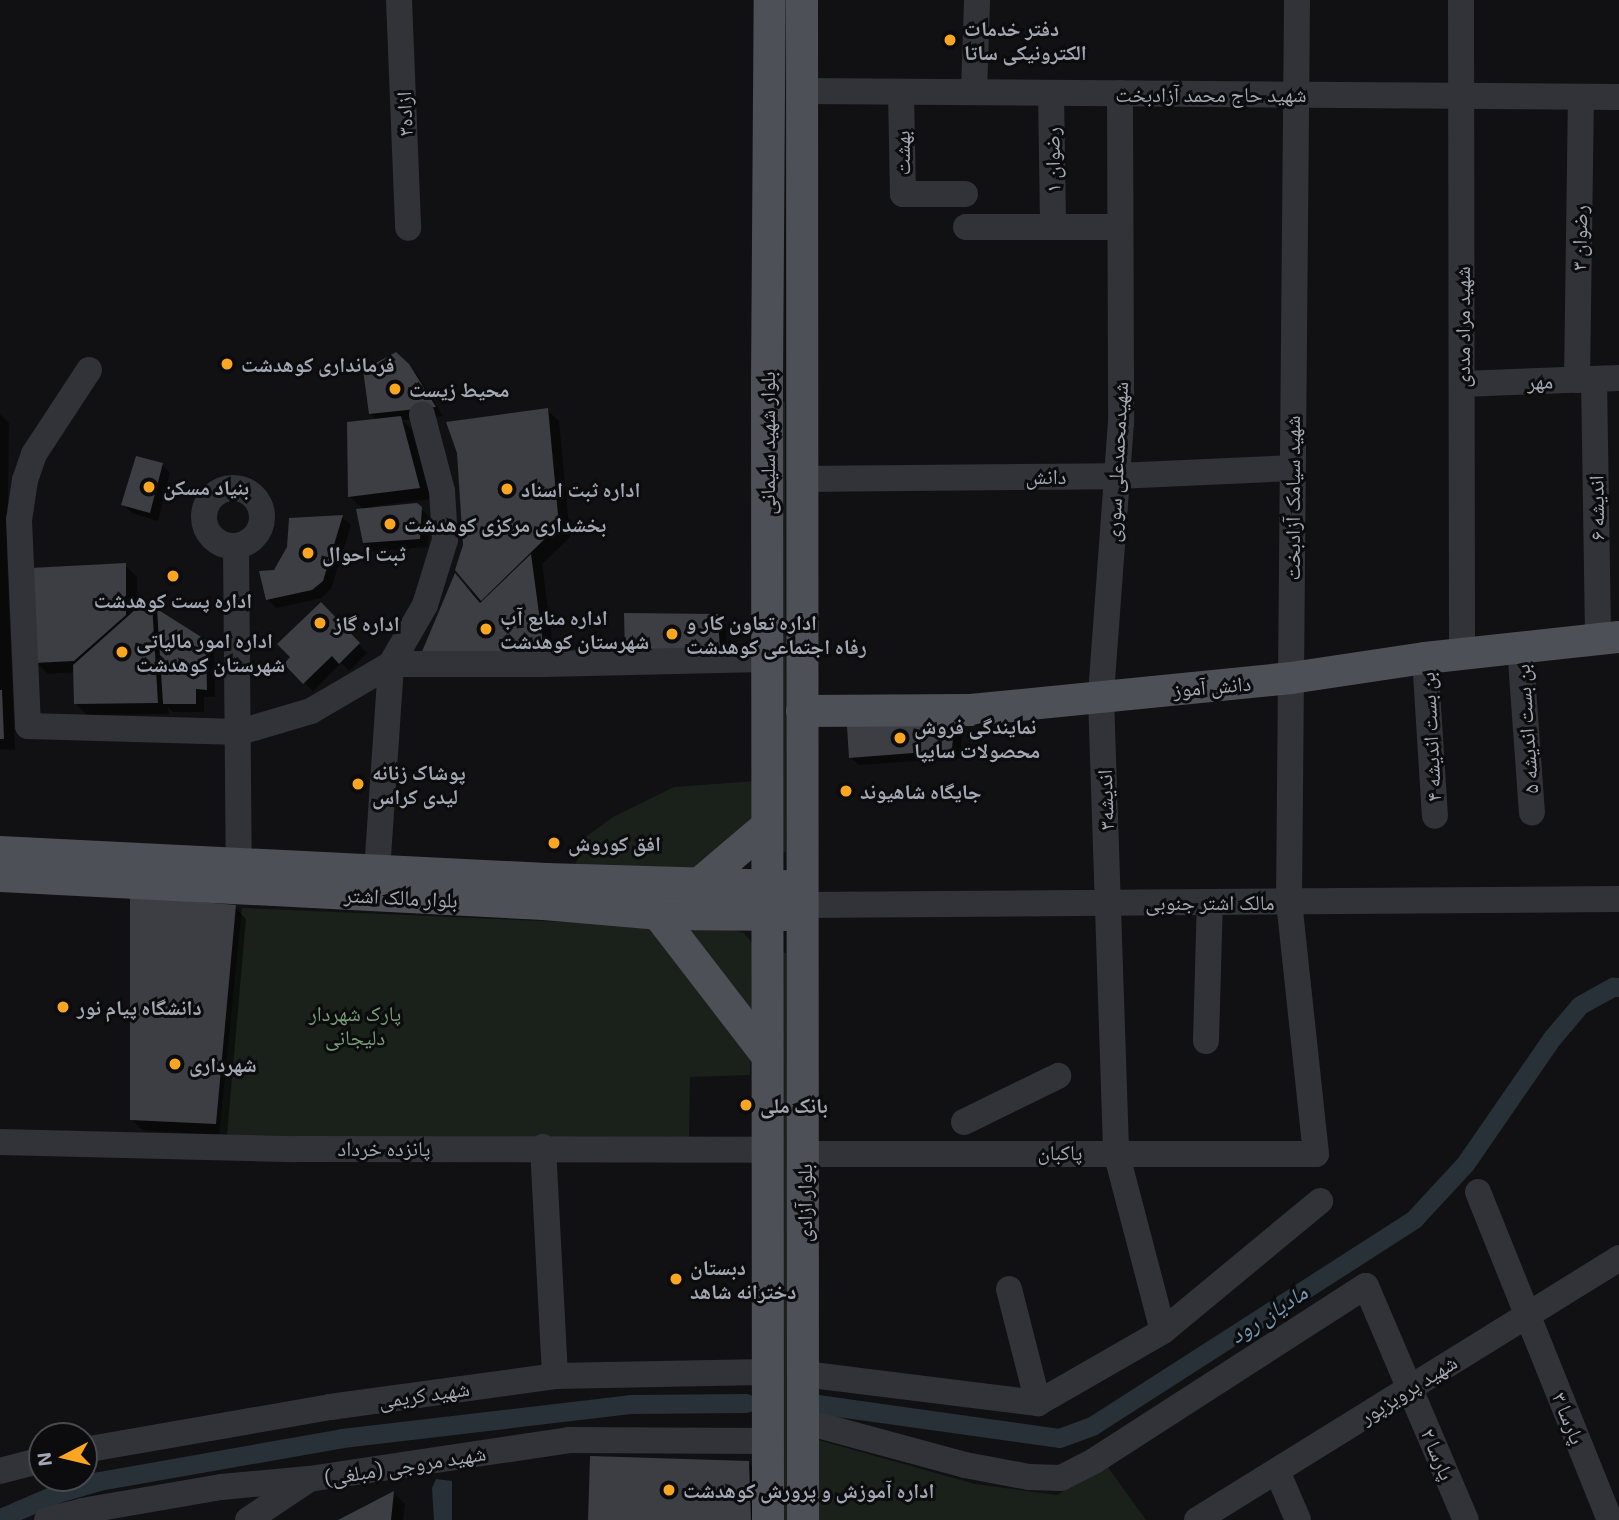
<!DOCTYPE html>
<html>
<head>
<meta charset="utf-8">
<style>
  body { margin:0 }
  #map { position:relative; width:1619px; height:1520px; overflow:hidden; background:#111113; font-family:"Exo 2","Noto Naskh Arabic",sans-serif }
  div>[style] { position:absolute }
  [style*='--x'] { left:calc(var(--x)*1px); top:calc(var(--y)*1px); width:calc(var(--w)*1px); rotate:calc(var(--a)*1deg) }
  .green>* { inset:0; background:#19211a }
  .water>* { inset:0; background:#273137 }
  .shadow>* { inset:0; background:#0007 }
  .canal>* { height:19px; margin:-9.5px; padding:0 9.5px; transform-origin:9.5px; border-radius:9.5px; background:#273137 }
  .building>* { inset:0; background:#3d3e43 }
  .minor>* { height:26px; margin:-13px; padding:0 13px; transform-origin:13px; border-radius:13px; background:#323338 }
  .minor>.ring { margin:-13px; padding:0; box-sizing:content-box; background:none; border:26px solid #323338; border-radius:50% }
  .major>* { height:32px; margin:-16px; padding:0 16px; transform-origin:16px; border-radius:16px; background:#4e5057 }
  .dots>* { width:19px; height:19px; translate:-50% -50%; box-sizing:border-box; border:4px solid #0c0c0e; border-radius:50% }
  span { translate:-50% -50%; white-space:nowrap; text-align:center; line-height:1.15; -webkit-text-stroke:6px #0c0c0e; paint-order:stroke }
  .poi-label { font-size:21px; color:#a2a8b4; font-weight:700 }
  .left { translate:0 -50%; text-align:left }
  .street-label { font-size:21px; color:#a2a8b4 }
  .park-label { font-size:21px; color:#77a177 }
  .water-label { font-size:23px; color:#7699b2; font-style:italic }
  .north { position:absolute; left:28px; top:1422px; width:70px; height:70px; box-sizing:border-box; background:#0c0c0e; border:2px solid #484a50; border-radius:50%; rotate:263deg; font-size:19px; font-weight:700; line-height:28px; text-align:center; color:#a2a8b4 }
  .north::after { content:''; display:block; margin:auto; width:24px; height:32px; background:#fba621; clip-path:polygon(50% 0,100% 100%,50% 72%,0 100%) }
</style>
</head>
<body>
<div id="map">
  <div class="green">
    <div style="clip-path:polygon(778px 400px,785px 402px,786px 852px,778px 851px)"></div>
    <div style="clip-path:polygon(756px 781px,754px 815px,699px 870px,574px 868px,587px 836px,613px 817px,674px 787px)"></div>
    <div style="clip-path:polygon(242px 908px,731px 929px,744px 933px,754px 945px,750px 1075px,690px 1077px,689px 1137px,219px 1136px)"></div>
    <div style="clip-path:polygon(780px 952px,786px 953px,790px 1520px,782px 1520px)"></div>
    <div style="clip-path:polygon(818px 1440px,975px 1484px,1057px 1495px,1107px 1466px,1146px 1520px,819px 1520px)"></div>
  </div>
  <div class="water">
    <div style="clip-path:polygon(436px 1479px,452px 1481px,452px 1520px,434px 1520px,432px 1488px)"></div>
  </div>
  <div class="shadow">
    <div style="clip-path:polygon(395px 354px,417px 374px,443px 416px,402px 420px,412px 430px,431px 499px,374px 506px,374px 509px,417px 505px,430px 518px,428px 547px,373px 551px,364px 543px,364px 510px,349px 496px,378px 421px,371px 414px)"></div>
    <div style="clip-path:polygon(547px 410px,559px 421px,570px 537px,542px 564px,556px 669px,434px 665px,456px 576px,471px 591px,473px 589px)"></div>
    <div style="clip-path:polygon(0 414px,9px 423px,7px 556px,15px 750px,0 749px)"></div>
    <div style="clip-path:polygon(162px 465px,170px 473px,158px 521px,132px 513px,123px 504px)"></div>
    <div style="clip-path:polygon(342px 517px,351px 525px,331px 589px,321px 598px,276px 608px,268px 599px,275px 571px,289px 547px)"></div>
    <div style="clip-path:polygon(125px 565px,137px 577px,137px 611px,151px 605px,214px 651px,215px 697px,204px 697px,204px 712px,173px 712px,168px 707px,169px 714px,87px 715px,75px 703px,75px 672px,48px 674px,36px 662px)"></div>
    <div style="clip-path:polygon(321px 605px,367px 653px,349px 671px,341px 663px,313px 691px,286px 664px)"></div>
    <div style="clip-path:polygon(717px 616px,726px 625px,727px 661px,636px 663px)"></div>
    <div style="clip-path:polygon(953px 725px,962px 734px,960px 758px,859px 765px,850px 757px)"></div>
    <div style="clip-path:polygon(235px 907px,246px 919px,227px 1135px,144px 1131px,132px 1120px)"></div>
    <div style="clip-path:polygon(748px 1462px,760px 1474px,761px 1520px,590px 1520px)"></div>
    <div style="clip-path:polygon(394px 1493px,405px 1504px,403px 1520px,342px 1520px)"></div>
  </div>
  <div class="canal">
    <div style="--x:817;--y:1404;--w:244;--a:8"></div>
    <div style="--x:1059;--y:1438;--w:35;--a:-20"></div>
    <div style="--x:1092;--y:1426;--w:383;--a:-32.7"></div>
    <div style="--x:1414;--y:1219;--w:75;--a:-47.2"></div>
    <div style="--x:1465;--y:1164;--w:153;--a:-55.4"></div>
    <div style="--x:1552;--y:1038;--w:43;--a:-49.7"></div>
    <div style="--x:1580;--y:1005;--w:38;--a:-29"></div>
    <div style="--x:1613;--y:987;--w:6;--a:0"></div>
    <div style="--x:0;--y:1518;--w:66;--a:-23.1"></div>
    <div style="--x:61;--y:1492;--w:40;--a:-16"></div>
    <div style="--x:99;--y:1481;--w:247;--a:-10"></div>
    <div style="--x:342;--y:1438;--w:290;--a:-6.7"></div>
    <div style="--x:630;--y:1404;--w:116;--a:-0.5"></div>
  </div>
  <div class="building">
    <div style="clip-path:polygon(396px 352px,409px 364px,436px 407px,369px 414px,363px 370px)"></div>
    <div style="clip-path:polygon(548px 408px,559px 525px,481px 601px,455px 570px,463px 545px,457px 453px,446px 422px)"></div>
    <div style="clip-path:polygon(401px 416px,420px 488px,348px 497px,347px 422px)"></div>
    <div style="clip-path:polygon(136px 456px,163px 463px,150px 513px,121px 505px)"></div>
    <div style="clip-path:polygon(417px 503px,422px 507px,420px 539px,363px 543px,356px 509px)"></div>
    <div style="clip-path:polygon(343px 515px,323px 581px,312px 590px,266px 600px,259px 571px,274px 570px,287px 547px,289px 518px)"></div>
    <div style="clip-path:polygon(531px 554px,545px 658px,421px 654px,455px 573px,480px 603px)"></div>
    <div style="clip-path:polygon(126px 563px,126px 615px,74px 661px,34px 663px,30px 568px)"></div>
    <div style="clip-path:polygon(145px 601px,152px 603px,158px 703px,74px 704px,73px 665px)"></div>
    <div style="clip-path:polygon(321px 602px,360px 643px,339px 664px,332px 656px,303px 684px,284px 664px,290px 657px,277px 644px)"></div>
    <div style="clip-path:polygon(157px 609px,206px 640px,207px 690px,196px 689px,196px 704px,163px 704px)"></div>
    <div style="clip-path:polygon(624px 613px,718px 614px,720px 653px,625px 655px)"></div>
    <div style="clip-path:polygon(0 690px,2px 690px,4px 739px,0 739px)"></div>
    <div style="clip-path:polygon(954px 724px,952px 750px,849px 758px,847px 726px)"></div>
    <div style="clip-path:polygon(130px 896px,236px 905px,216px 1124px,130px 1120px)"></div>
    <div style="clip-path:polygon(590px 1456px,749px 1461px,751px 1520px,588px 1520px)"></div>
    <div style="clip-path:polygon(394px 1491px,391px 1520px,338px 1520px)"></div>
  </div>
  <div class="minor">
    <div style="--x:399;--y:0;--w:228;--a:87.7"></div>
    <div style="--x:1461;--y:0;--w:654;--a:89.91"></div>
    <div style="--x:802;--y:91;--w:817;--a:0.42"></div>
    <div style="--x:901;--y:92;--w:102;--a:88.9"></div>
    <div style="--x:903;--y:194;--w:62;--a:0"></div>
    <div style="--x:974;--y:92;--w:92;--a:-88.1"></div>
    <div style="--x:1051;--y:93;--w:134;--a:89.1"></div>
    <div style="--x:1120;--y:93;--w:329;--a:89.8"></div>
    <div style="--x:1121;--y:422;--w:276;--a:94.2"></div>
    <div style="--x:1101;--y:697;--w:455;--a:88.1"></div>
    <div style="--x:1116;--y:1152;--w:185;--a:75.3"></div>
    <div style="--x:966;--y:227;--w:153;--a:0"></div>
    <div style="--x:89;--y:370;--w:100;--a:123.2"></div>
    <div style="--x:34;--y:454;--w:28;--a:109"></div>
    <div style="--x:25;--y:480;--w:40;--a:98.5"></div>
    <div style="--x:19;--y:520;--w:206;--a:87.5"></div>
    <div style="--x:28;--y:726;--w:212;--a:1.6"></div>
    <div style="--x:240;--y:732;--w:74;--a:-16.5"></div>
    <div style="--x:311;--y:711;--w:93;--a:-30.4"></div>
    <div style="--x:391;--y:664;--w:68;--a:-60"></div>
    <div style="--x:425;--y:605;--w:68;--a:-72.9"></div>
    <div style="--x:445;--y:540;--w:49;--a:-93.5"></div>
    <div style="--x:442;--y:491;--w:79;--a:-104.7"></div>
    <div style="--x:1594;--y:379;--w:259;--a:89.1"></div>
    <div style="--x:1577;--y:380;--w:283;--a:-89.2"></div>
    <div style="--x:1462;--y:384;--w:157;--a:-2.2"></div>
    <div style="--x:800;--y:479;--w:317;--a:-0.5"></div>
    <div style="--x:1117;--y:476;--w:175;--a:-2.6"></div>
    <div class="ring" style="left:204px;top:488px;width:32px;height:32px"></div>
    <div style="--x:236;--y:547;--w:318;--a:89.5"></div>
    <div style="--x:1520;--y:646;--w:167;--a:85.9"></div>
    <div style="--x:1425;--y:658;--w:158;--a:86.4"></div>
    <div style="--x:377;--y:871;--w:207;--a:-86.1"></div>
    <div style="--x:391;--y:664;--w:154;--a:0"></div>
    <div style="--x:545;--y:664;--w:222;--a:-1.3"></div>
    <div style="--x:802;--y:905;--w:817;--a:-0.42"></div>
    <div style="--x:1206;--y:1041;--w:139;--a:-88.4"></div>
    <div style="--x:964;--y:1122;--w:105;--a:-26.1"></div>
    <div style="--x:0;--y:1142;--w:296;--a:1.4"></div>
    <div style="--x:296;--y:1149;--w:472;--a:0.1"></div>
    <div style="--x:543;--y:1147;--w:229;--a:87"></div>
    <div style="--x:804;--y:1154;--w:512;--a:0"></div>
    <div style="--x:1316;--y:1154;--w:254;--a:-96.1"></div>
    <div style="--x:1289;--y:901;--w:901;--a:-89.49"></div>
    <div style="--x:1478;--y:1192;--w:354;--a:68.1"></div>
    <div style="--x:1009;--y:1289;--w:118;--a:75.7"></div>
    <div style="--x:804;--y:1374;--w:236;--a:7.1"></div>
    <div style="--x:1038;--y:1403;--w:144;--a:-29.9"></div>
    <div style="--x:1163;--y:1331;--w:204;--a:-39.6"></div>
    <div style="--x:803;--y:1421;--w:168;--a:15.2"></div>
    <div style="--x:965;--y:1465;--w:65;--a:10.6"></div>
    <div style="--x:1029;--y:1477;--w:32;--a:2"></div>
    <div style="--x:1061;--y:1478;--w:37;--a:-27"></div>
    <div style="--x:1094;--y:1461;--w:323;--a:-32.8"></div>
    <div style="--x:1366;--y:1286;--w:254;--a:66.9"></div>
    <div style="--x:84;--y:1450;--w:250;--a:-9.9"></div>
    <div style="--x:330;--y:1407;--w:227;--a:-7.8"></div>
    <div style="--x:555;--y:1376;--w:212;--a:-1.1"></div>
    <div style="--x:0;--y:1471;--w:43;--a:-14.7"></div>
    <div style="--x:1277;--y:1471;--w:53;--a:66.8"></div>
    <div style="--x:47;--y:1520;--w:36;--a:-14"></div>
    <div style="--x:82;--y:1511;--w:141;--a:-9.8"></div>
    <div style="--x:221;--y:1487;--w:88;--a:-5.2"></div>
    <div style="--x:309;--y:1479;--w:263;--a:-8.5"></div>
    <div style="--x:569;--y:1440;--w:198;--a:0.3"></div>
    <div style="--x:248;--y:1520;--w:72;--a:-33.7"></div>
    <div style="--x:1197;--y:1520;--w:497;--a:-31.8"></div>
  </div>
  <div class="major">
    <div style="--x:802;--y:0;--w:1520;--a:89.96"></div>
    <div style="--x:802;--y:711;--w:169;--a:-0.3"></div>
    <div style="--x:971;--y:710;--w:322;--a:-5.7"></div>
    <div style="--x:1291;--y:678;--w:135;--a:-8.5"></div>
    <div style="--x:1425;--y:658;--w:195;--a:-6.2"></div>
    <div style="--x:0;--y:852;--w:547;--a:2.83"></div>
    <div style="--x:546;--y:879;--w:243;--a:1.7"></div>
    <div style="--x:0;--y:876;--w:545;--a:2.95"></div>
    <div style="--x:544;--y:904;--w:114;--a:5"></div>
    <div style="--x:658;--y:914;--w:130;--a:0.4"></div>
    <div style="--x:700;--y:883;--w:88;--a:-40.4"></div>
    <div style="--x:658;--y:914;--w:177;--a:52.4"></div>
    <div style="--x:768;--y:1520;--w:1137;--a:-90.05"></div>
    <div style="--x:767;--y:383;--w:383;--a:-89.6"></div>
  </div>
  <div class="dots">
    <div style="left:950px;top:40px;background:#fba621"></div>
    <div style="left:227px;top:364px;background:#fba621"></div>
    <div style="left:395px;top:389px;background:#fba621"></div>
    <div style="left:149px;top:487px;background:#fba621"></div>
    <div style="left:507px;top:489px;background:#fba621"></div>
    <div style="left:390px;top:524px;background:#fba621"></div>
    <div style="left:308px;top:553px;background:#fba621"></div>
    <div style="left:173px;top:576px;background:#fba621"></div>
    <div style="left:320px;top:623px;background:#fba621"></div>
    <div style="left:486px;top:629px;background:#fba621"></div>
    <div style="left:672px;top:634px;background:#fba621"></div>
    <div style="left:122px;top:652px;background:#fba621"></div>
    <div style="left:900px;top:738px;background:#fba621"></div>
    <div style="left:358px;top:784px;background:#fba621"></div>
    <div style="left:846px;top:791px;background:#fba621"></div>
    <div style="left:554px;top:843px;background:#fba621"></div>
    <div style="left:63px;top:1007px;background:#fba621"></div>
    <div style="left:175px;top:1064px;background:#fba621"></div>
    <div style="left:746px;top:1105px;background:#fba621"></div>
    <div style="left:676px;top:1279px;background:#fba621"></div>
    <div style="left:669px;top:1490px;background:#fba621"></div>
  </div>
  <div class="poi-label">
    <span class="left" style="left:964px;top:40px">دفتر خدمات<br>الکترونیکی ساتا</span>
    <span class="left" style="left:241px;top:364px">فرمانداری کوهدشت</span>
    <span class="left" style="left:409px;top:389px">محیط زیست</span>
    <span class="left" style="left:163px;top:487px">بنیاد مسکن</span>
    <span class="left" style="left:521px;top:489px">اداره ثبت اسناد</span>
    <span class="left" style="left:404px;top:524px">بخشداری مرکزی کوهدشت</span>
    <span class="left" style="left:322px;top:553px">ثبت احوال</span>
    <span style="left:173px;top:600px">اداره پست کوهدشت</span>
    <span class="left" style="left:500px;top:629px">اداره منابع آب<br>شهرستان کوهدشت</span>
    <span class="left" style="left:686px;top:634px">اداره تعاون کار و<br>رفاه اجتماعی کوهدشت</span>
    <span class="left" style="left:334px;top:623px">اداره گاز</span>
    <span class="left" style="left:136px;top:652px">اداره امور مالیاتی<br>شهرستان کوهدشت</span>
    <span class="left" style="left:914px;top:738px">نمایندگی فروش<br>محصولات سایپا</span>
    <span class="left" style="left:372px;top:784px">پوشاک زنانه<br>لیدی کراس</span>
    <span class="left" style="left:860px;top:791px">جایگاه شاهیوند</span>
    <span class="left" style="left:568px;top:843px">افق کوروش</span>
    <span class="left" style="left:77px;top:1007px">دانشگاه پیام نور</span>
    <span class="left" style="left:189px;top:1064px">شهرداری</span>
    <span class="left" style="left:760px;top:1105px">بانک ملی</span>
    <span class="left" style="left:690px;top:1279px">دبستان<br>دخترانه شاهد</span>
    <span class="left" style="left:683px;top:1490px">اداره آموزش و پرورش کوهدشت</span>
  </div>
  <div class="street-label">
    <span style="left:1211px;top:94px">شهید حاج محمد آزادبخت</span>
    <span style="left:404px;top:114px;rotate:-92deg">ازاده۳</span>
    <span style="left:902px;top:153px;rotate:-91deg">بهشت</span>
    <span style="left:1052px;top:160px;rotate:-91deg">رضوان ۱</span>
    <span style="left:1579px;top:238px;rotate:-89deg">رضوان ۳</span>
    <span style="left:1462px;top:327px;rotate:-90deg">شهید مراد مددی</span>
    <span style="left:1540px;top:381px;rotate:-2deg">مهر</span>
    <span style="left:767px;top:443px;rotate:-90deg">بلوار شهید سلیمانی</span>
    <span style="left:1116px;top:462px;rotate:-87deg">شهیدمحمدعلی سوری</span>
    <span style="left:1046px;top:476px">دانش</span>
    <span style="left:1292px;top:498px;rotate:-90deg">شهید سیامک آزادبخت</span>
    <span style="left:1596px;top:508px;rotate:-91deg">اندیشه ۶</span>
    <span style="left:1212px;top:686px;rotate:-5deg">دانش آموز</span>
    <span style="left:1526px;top:729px;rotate:-94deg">بن بست اندیشه ۵</span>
    <span style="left:1430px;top:737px;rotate:-93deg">بن بست اندیشه ۴</span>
    <span style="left:1105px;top:800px;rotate:-92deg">اندیشه۳</span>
    <span style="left:401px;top:897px;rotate:3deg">بلوار مالک اشتر</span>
    <span style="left:1210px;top:902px">مالک اشتر جنوبی</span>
    <span style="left:384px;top:1148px">پانزده خرداد</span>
    <span style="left:1060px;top:1152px">پاکبان</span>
    <span style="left:804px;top:1203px;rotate:-90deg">بلوار آزادی</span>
    <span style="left:1408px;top:1389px;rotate:-32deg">شهید پرویزپور</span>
    <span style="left:424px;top:1394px;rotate:-8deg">شهید کریمی</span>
    <span style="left:1569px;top:1418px;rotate:68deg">پارسا ۳</span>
    <span style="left:1438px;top:1454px;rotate:67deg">پارسا ۲</span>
    <span style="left:405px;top:1465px;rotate:-9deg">شهید مروجی (مبلغی)</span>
  </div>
  <div class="park-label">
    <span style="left:355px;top:1025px">پارک شهردار<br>دلیجانی</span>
  </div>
  <div class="water-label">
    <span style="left:1268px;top:1313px;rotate:-33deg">مادیان رود</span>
  </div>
  <div class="north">N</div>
</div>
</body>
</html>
